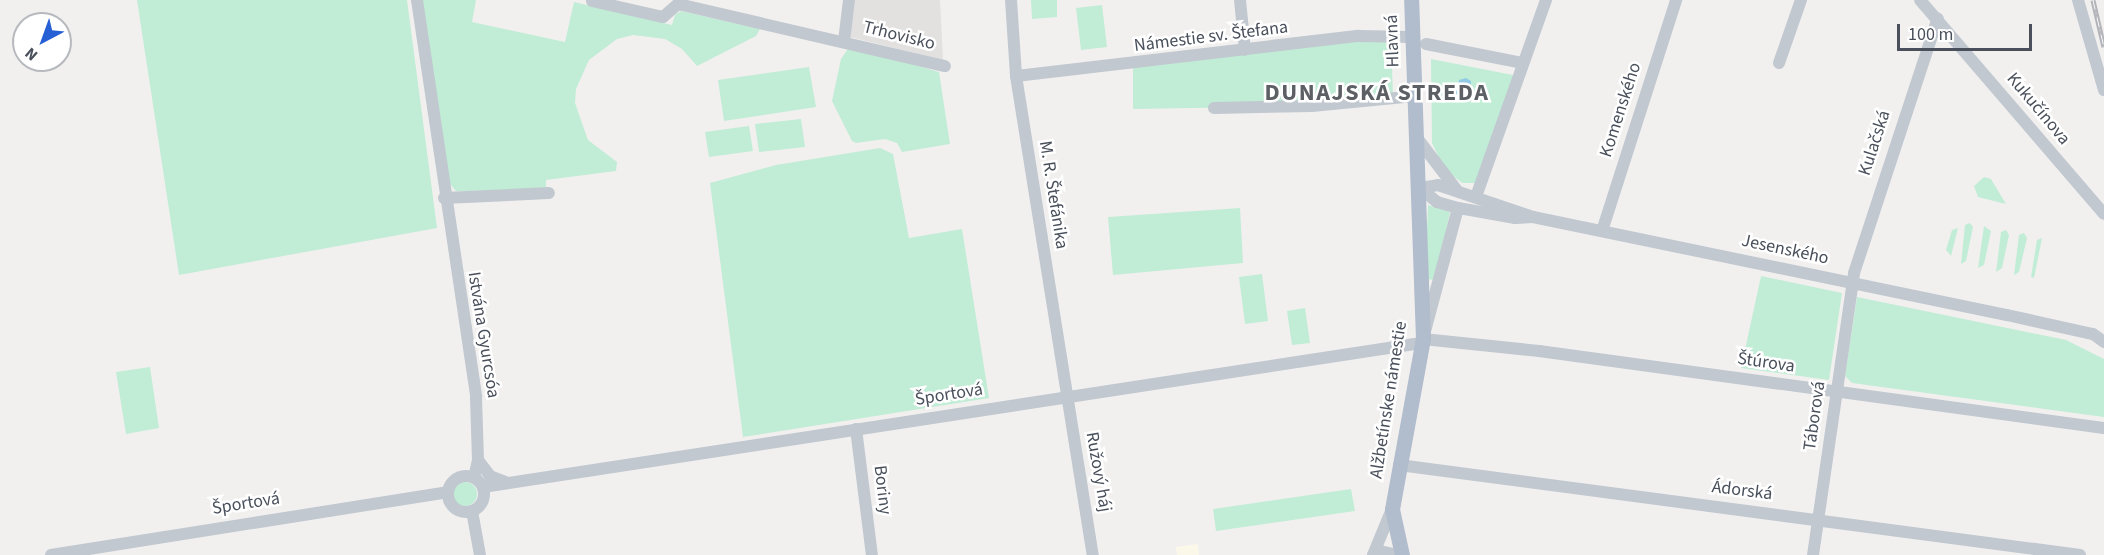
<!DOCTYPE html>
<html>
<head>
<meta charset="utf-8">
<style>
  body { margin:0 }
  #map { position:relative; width:2104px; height:555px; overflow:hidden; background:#f2f0ef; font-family:"Source Sans 3",sans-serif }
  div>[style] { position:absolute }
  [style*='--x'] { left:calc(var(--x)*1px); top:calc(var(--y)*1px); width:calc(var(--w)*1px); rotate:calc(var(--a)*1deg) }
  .commercial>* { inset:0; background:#fbf8ea }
  .education>* { inset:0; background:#e2e1e0 }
  .green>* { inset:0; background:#c1ecd6 }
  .round { border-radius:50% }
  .water>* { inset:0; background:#91cbe6 }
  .minor>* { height:12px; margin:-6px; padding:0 6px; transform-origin:6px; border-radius:6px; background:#c1c8d0 }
  .minor>.ring { margin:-6px; padding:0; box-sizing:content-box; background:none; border:12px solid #c1c8d0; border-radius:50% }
  .major>* { height:15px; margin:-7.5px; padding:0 7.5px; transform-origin:7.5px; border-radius:7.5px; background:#b1bccc }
  .rail>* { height:5px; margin-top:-2.5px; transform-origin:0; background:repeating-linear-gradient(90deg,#fff 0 9px,#b2b4b9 0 18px); box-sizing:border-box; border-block:2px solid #b2b4b9 }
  span { translate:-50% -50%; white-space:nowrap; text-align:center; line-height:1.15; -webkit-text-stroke:5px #fff; paint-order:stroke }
  .street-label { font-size:18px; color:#49505b }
  .district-label { font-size:24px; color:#5c5f64; font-weight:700; letter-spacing:1.5px }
  .north { position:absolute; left:12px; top:12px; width:60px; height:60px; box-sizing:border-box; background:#fff; border:2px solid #b6b9bd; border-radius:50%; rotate:221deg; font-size:16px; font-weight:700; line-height:24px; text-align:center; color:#49505b }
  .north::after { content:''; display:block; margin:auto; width:21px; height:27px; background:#2760d4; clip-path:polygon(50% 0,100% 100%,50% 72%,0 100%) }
  .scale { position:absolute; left:1897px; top:24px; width:135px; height:27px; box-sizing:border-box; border:3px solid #49505b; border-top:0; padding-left:8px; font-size:18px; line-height:21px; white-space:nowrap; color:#49505b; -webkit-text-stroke:4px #fff; paint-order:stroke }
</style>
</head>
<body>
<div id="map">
  <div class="commercial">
    <div style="clip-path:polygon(1198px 544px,1199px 555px,1177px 555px,1176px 547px)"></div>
  </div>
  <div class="education">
    <div style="clip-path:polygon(855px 0,940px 0,943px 60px,850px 37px)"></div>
  </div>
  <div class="green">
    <div style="clip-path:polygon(137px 0,407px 0,437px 228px,179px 275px)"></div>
    <div style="clip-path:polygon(422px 0,476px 0,472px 22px,565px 42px,574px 2px,672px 25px,675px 15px,681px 11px,760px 29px,756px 36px,697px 66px,682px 49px,665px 39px,633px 35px,617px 39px,589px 60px,576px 89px,575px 103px,588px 140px,617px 162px,616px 171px,546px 180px,546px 190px,456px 191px,450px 184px)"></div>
    <div style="clip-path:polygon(1031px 0,1057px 0,1057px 17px,1032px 19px)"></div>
    <div style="clip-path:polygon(1102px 5px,1107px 47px,1081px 50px,1076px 8px)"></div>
    <div style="clip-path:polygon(1391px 36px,1393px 98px,1312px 106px,1133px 109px,1133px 65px)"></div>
    <div style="clip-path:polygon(850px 46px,939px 72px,950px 144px,902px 152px,897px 143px,885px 139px,856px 143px,852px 141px,832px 101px,841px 59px)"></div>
    <div style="clip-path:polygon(1431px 59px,1518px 76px,1478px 183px,1462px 183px,1444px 168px,1432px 143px)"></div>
    <div style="clip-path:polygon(809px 67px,816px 107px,724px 121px,718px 80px)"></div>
    <div style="clip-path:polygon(801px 119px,805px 147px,759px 152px,755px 124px)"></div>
    <div style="clip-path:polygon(749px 126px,753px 151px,709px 157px,705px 132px)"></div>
    <div style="clip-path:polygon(880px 148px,893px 154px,909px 238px,962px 229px,989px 398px,743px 437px,710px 183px,776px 165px)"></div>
    <div style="clip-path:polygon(1984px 177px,1991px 179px,2006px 204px,1978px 197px,1974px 186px)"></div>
    <div style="clip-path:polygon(1428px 205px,1450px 212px,1436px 280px,1425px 279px)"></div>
    <div style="clip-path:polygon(1240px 208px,1243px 263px,1113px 275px,1108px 217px)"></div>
    <div style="clip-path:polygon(1970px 223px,1973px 227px,1966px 261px,1961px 264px,1965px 225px)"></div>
    <div style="clip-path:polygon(1984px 226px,1991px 231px,1984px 265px,1978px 268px)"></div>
    <div style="clip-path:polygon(1958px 228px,1951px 256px,1946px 250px,1952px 230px)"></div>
    <div style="clip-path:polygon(2006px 230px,2009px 235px,2002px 268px,1996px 272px,2001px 232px)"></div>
    <div style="clip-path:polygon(2024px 233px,2027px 238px,2019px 272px,2014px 275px,2019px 235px)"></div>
    <div style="clip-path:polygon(2042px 238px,2034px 278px,2031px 277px,2037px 240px)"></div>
    <div style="clip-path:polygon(1262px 274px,1268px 321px,1245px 324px,1239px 277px)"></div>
    <div style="clip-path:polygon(1761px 276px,1842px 293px,1829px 380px,1741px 368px)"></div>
    <div style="clip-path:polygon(1857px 297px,2066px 340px,2104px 359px,2104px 417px,1852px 383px,1845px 376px)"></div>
    <div style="clip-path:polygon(1305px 308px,1310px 343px,1292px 345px,1287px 311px)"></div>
    <div style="clip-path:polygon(150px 367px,159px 428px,126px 434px,116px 372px)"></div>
    <div class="round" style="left:453px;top:482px;width:24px;height:24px"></div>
    <div style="clip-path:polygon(1351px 489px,1355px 511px,1216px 531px,1213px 509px)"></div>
  </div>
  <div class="water">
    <div style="clip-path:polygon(1466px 78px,1471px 81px,1471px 90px,1448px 99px,1446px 91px,1457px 88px,1459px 80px)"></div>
  </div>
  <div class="minor">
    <div style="--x:417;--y:0;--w:401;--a:81.5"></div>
    <div style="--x:476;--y:397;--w:63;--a:88.2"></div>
    <div style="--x:478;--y:460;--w:17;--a:103"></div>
    <div style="--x:1011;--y:0;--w:76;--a:86.2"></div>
    <div style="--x:1016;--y:76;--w:485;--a:80.9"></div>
    <div style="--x:1240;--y:0;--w:50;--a:84.3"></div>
    <div style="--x:1920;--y:0;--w:282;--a:49.3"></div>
    <div style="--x:2078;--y:0;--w:94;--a:73.9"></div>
    <div style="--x:592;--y:1;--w:73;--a:12.7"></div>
    <div style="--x:663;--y:17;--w:20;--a:-41"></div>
    <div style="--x:678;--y:4;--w:274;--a:13.1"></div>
    <div style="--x:844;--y:41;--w:41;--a:-83"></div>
    <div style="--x:1426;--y:44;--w:99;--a:11.1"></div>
    <div style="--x:1779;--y:63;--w:67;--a:-70.8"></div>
    <div style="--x:1016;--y:76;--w:345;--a:-6.7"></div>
    <div style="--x:1359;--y:36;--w:52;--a:1.1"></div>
    <div style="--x:1214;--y:108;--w:98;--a:-1.2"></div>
    <div style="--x:1312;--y:106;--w:103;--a:-5.5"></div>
    <div style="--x:1417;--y:138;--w:64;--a:52.6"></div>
    <div style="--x:1478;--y:191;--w:203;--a:-70.4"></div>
    <div style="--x:444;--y:198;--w:105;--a:-2.7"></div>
    <div style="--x:1458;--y:208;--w:136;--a:105"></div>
    <div style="--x:1423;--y:339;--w:117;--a:5.9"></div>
    <div style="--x:1539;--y:351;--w:570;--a:7.76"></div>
    <div style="--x:1533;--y:217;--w:18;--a:177"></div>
    <div style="--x:1515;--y:218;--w:58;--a:-170"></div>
    <div style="--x:1458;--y:208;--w:22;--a:-164"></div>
    <div style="--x:1437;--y:202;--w:22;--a:-141"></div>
    <div style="--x:1420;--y:188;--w:18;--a:-9"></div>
    <div style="--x:1438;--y:185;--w:100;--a:18.6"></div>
    <div style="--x:1533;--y:217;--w:484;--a:11.7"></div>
    <div style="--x:2007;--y:315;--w:88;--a:12.5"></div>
    <div style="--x:2093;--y:334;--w:14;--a:36"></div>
    <div style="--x:1602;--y:231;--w:243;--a:-72.2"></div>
    <div style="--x:856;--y:429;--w:127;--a:82.8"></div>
    <div style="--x:478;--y:460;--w:20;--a:53"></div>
    <div style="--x:490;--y:476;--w:17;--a:21"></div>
    <div style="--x:1399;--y:465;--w:687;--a:7.53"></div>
    <div class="ring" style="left:448px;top:476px;width:24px;height:24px"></div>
    <div style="--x:483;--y:487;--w:949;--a:-8.73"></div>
    <div style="--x:472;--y:511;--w:45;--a:79.7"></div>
    <div style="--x:51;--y:555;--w:401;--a:-9"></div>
    <div style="--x:1373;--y:555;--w:50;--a:-67.6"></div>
    <div style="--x:1373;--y:555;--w:8;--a:-30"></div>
    <div style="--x:1380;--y:551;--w:17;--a:13"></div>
    <div style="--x:1813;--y:555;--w:285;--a:-81.7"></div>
    <div style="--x:1854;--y:273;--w:268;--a:-71.8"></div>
  </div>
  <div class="major">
    <div style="--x:1402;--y:555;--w:47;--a:-102.3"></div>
    <div style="--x:1392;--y:509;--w:173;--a:-79.7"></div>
    <div style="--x:1423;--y:339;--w:339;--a:-92"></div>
  </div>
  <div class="rail">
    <div style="--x:2093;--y:0;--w:48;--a:76.8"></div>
  </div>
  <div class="street-label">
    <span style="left:899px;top:36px;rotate:14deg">Trhovisko</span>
    <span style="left:1211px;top:37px;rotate:-7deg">Námestie sv. Štefana</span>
    <span style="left:1393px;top:41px;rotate:-92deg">Hlavná</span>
    <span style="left:2038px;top:109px;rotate:50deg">Kukučínova</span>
    <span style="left:1621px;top:110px;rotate:-72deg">Komenského</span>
    <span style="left:1875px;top:143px;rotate:-72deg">Kulačská</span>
    <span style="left:1053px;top:195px;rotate:81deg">M. R. Štefánika</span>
    <span style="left:1785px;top:250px;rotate:12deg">Jesenského</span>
    <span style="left:483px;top:335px;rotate:81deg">Istvána Gyurcsóa</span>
    <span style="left:1766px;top:363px;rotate:8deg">Štúrova</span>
    <span style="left:949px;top:395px;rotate:-9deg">Športová</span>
    <span style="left:1389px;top:400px;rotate:-81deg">Alžbetínske námestie</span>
    <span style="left:1815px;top:416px;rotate:-82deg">Táborová</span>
    <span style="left:1098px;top:472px;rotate:80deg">Ružový háj</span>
    <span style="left:882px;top:490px;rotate:83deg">Boriny</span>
    <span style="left:1742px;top:491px;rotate:7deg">Ádorská</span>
    <span style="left:246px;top:504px;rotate:-9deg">Športová</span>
  </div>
  <div class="district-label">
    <span style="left:1377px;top:93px">DUNAJSKÁ STREDA</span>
  </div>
  <div class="north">N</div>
  <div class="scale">100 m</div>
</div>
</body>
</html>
